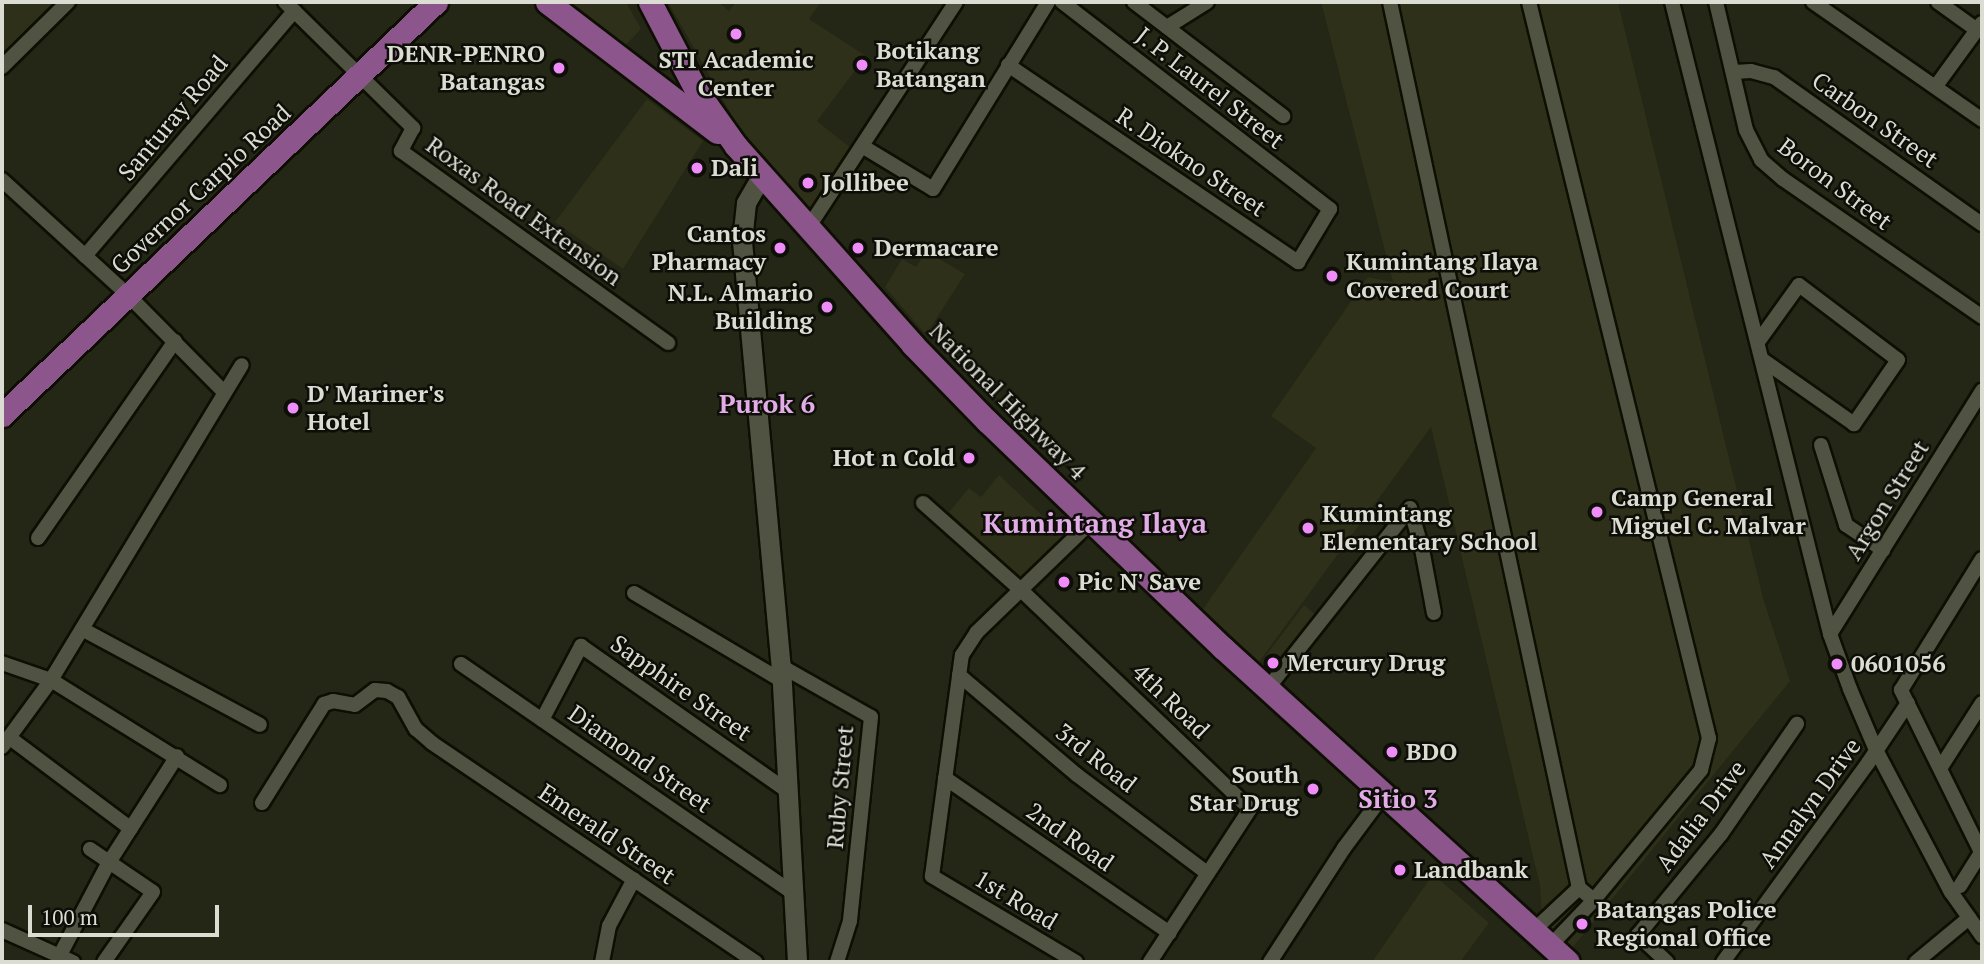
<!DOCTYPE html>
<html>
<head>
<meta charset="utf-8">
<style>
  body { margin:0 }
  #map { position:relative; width:1984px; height:964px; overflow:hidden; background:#242616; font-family:"PT Serif",serif }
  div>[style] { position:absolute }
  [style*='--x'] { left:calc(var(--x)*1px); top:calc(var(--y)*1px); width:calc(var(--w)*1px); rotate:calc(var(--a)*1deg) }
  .built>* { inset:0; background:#2e3019 }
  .roads { filter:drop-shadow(2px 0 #0e0f03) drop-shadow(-2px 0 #0e0f03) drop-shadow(0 2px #0e0f03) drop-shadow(0 -2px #0e0f03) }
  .street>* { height:14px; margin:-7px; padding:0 7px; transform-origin:7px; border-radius:7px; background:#515342 }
  .secondary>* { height:19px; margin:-9.5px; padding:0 9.5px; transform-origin:9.5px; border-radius:9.5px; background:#515342 }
  .primary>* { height:23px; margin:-11.5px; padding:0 11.5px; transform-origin:11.5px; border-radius:11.5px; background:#8c568d }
  .dots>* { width:19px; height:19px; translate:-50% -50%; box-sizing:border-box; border:4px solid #0e0e08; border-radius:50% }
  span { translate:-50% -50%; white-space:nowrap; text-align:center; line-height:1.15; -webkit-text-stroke:5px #0e0e08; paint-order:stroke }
  .poi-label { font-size:24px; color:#dbdcd2; font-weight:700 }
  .left { translate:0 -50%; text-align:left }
  .right { translate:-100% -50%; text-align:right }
  .street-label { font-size:24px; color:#dbdcd2 }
  .neighbourhood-label { font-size:26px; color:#e2ace7; font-weight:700 }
  .quarter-label { font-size:28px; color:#e2ace7; font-weight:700 }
  .frame { position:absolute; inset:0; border:4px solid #dbdcd2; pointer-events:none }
  .scale { position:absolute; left:28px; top:905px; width:191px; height:32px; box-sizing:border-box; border:4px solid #dbdcd2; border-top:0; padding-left:9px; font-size:21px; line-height:24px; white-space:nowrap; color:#dbdcd2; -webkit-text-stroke:5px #0e0e08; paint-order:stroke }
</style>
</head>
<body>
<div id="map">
  <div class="built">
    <div style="clip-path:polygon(2px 2px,63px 2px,2px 63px)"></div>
    <div style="clip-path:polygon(562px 2px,626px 2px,641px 29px,623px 48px)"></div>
    <div style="clip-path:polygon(668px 2px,718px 2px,729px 11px,736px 2px,821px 2px,809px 19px,866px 56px,817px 121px,852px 149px,811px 210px,739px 128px)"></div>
    <div style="clip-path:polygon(1321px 2px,1618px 2px,1763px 598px,1790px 681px,1572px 948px,1542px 920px,1540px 886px,1431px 427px,1259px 662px,1203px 609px,1316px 448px,1271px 416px,1368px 277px,1393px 282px)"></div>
    <div style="clip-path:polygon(647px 99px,703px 141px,623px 269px,555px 222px)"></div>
    <div style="clip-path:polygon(926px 251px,965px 274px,926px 335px,885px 287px,902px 259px,916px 267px)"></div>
    <div style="clip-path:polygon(999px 475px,1064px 536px,1021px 579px,949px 512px,969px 488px,981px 497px)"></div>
    <div style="clip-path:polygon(1304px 605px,1315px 614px,1277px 666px,1265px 657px)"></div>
    <div style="clip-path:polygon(1433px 874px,1489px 923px,1460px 962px,1372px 962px)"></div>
  </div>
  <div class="roads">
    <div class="street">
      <div style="--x:285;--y:2;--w:180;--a:44.5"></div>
      <div style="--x:413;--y:128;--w:26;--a:118"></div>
      <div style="--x:401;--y:151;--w:329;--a:35.7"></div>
      <div style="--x:1134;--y:2;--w:188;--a:37.4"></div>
      <div style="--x:1390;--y:2;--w:906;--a:77.96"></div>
      <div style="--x:1579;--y:888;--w:19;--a:39"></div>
      <div style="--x:1529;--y:2;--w:758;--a:76.26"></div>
      <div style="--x:1709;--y:738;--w:33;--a:104"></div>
      <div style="--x:1701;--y:770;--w:168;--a:129.5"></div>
      <div style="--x:1594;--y:900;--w:64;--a:133.7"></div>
      <div style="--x:1672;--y:2;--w:651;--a:75.96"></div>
      <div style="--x:1830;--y:634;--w:59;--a:70"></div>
      <div style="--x:1850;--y:689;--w:66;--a:66.9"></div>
      <div style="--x:1876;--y:750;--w:161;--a:62.2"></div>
      <div style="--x:1951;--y:892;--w:54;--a:54.8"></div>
      <div style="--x:1716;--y:2;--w:131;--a:76.8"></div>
      <div style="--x:1746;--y:130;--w:34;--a:63"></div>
      <div style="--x:1761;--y:160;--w:29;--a:41"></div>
      <div style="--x:1783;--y:179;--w:242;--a:34.7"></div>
      <div style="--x:1813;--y:2;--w:206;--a:34.9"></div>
      <div style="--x:1938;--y:2;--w:48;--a:35.7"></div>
      <div style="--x:1167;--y:27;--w:47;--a:-32"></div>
      <div style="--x:1008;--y:65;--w:351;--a:34.2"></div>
      <div style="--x:1298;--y:262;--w:62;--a:-58.9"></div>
      <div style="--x:1330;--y:209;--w:339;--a:-142.3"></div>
      <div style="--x:2;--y:67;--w:93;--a:-44.6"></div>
      <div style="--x:1734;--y:72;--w:17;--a:-3"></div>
      <div style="--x:1751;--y:71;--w:24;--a:15"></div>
      <div style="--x:1774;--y:77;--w:255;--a:35.3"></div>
      <div style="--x:1936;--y:86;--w:78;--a:-53.9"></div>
      <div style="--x:862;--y:146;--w:83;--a:31.2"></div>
      <div style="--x:933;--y:189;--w:220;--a:-58.4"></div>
      <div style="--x:2;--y:180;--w:169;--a:42.4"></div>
      <div style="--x:127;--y:294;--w:138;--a:45.3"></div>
      <div style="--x:808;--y:228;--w:270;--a:-56.8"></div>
      <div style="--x:85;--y:256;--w:322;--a:-49.5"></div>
      <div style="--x:1758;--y:342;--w:70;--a:-54.3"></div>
      <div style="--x:1799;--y:285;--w:124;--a:37.1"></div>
      <div style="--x:1898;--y:360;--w:78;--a:124.5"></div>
      <div style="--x:1854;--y:424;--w:111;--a:-144.9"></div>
      <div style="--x:1821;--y:445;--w:84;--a:72.6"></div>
      <div style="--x:1846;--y:525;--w:45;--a:34"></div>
      <div style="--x:923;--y:503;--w:130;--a:41.6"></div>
      <div style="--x:1020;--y:589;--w:318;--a:43.7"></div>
      <div style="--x:1250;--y:809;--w:183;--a:123.2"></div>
      <div style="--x:38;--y:538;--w:240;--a:-55.2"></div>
      <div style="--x:634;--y:593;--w:172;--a:30.7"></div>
      <div style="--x:82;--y:629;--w:202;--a:28.3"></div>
      <div style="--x:1830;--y:634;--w:287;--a:-58"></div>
      <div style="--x:2;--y:663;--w:52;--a:19.1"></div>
      <div style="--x:51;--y:680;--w:199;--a:31.9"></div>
      <div style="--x:461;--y:664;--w:402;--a:34.6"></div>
      <div style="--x:781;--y:666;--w:103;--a:29.5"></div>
      <div style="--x:871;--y:717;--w:205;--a:95.9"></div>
      <div style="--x:850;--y:921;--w:43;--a:107.6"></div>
      <div style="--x:959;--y:675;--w:155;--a:40.3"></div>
      <div style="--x:1077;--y:775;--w:163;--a:37"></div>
      <div style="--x:1268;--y:688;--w:229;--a:-51.7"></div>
      <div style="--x:1410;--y:508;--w:43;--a:73.7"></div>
      <div style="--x:1422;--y:549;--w:65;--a:79.4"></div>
      <div style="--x:542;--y:720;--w:84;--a:-62.2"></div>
      <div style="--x:581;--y:646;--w:254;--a:35.1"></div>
      <div style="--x:10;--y:738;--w:151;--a:36.9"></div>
      <div style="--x:2;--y:747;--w:83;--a:-53.8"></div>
      <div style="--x:51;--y:680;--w:368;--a:-58.8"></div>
      <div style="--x:1941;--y:767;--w:76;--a:-57.4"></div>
      <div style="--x:945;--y:778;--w:273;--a:34.6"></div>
      <div style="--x:262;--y:803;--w:117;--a:-57.9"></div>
      <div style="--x:324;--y:704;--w:9;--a:-18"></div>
      <div style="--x:333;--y:701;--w:22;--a:10"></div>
      <div style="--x:355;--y:705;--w:25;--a:-37"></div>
      <div style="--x:375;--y:690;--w:12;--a:5"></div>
      <div style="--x:387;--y:691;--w:13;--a:29"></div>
      <div style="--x:398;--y:697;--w:37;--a:61"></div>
      <div style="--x:416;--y:729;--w:21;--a:41"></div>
      <div style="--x:432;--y:743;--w:391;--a:34.1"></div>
      <div style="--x:90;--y:849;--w:76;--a:34.3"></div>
      <div style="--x:153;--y:892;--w:85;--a:125"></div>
      <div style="--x:1981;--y:852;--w:181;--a:-116.3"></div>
      <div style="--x:1901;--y:690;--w:154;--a:-58.3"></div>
      <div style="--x:1960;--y:886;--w:41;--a:-57.8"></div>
      <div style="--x:2;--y:930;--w:78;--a:24.3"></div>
      <div style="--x:1534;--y:930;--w:62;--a:-43"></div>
      <div style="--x:60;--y:955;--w:103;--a:-62.2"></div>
      <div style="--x:108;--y:864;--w:128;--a:-57.4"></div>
      <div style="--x:602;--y:962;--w:37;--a:-79"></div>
      <div style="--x:609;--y:926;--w:53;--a:-62"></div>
      <div style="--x:1076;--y:962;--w:168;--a:-149.2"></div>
      <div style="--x:932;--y:876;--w:223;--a:-82.3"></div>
      <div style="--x:962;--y:655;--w:27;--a:-57"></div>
      <div style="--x:977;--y:632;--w:160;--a:-44"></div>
      <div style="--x:1270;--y:962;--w:136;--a:-57"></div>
      <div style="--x:1344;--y:848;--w:69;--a:-53.3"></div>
      <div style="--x:1667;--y:962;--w:40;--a:-137"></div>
      <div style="--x:1638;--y:935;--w:131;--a:-50.6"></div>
      <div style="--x:1721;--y:834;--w:134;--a:-55.4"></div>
      <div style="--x:1723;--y:962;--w:246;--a:-53.9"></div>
      <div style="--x:1868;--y:763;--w:72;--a:-56.3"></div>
      <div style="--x:1916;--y:962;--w:69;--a:-39.7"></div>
    </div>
    <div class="secondary">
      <div style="--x:762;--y:175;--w:32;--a:120"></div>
      <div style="--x:746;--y:203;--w:38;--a:96"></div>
      <div style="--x:742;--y:241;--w:427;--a:84.8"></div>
      <div style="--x:781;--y:666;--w:296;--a:86.9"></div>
    </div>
    <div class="primary">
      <div style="--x:547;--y:2;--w:214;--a:37.4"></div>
      <div style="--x:650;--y:2;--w:99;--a:62.4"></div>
      <div style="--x:696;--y:90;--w:69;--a:54.5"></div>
      <div style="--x:736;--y:146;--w:266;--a:48.3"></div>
      <div style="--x:913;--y:345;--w:106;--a:45.8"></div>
      <div style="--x:987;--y:421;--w:327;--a:43.9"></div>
      <div style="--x:1223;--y:648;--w:466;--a:42.3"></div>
      <div style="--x:2;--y:415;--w:599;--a:-43.58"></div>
    </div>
  </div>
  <div class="dots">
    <div style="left:736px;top:34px;background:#ee8cf8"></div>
    <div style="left:862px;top:65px;background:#ee8cf8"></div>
    <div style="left:559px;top:68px;background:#ee8cf8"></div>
    <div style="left:697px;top:168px;background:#ee8cf8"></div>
    <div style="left:808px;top:183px;background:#ee8cf8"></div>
    <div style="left:780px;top:248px;background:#ee8cf8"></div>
    <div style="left:858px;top:248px;background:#ee8cf8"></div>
    <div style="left:1332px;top:276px;background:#ee8cf8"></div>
    <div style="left:827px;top:307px;background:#ee8cf8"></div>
    <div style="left:293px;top:408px;background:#ee8cf8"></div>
    <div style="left:969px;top:458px;background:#ee8cf8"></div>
    <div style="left:1597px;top:512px;background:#ee8cf8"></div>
    <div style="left:1308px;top:528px;background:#ee8cf8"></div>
    <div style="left:1064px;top:582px;background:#ee8cf8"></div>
    <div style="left:1273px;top:663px;background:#ee8cf8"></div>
    <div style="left:1837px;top:664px;background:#ee8cf8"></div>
    <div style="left:1392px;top:752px;background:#ee8cf8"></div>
    <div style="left:1313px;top:789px;background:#ee8cf8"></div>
    <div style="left:1400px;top:870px;background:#ee8cf8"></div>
    <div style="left:1582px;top:924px;background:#ee8cf8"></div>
  </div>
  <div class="poi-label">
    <span class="left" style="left:876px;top:65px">Botikang<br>Batangan</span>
    <span class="right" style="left:545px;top:68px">DENR-PENRO<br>Batangas</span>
    <span style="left:736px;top:74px">STI Academic<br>Center</span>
    <span class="left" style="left:711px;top:168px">Dali</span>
    <span class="left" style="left:822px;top:183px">Jollibee</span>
    <span class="right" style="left:766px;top:248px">Cantos<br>Pharmacy</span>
    <span class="left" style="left:874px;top:248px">Dermacare</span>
    <span class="left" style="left:1346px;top:276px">Kumintang Ilaya<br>Covered Court</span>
    <span class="right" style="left:813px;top:307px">N.L. Almario<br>Building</span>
    <span class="left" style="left:307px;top:408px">D' Mariner's<br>Hotel</span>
    <span class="right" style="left:955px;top:458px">Hot n Cold</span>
    <span class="left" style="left:1611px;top:512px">Camp General<br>Miguel C. Malvar</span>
    <span class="left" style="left:1322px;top:528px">Kumintang<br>Elementary School</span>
    <span class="left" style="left:1078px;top:582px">Pic N' Save</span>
    <span class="left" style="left:1287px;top:663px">Mercury Drug</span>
    <span class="left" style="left:1851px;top:664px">0601056</span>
    <span class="left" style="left:1406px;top:752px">BDO</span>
    <span class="right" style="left:1299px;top:789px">South<br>Star Drug</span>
    <span class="left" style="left:1414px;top:870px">Landbank</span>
    <span class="left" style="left:1596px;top:924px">Batangas Police<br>Regional Office</span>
  </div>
  <div class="street-label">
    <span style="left:1210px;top:88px;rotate:38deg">J. P. Laurel Street</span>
    <span style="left:173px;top:118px;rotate:-50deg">Santuray Road</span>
    <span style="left:1875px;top:120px;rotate:35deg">Carbon Street</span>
    <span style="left:1191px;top:162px;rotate:34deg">R. Diokno Street</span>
    <span style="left:1835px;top:184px;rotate:37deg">Boron Street</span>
    <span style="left:201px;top:189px;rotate:-43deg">Governor Carpio Road</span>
    <span style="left:524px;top:211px;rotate:36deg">Roxas Road Extension</span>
    <span style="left:1008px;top:401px;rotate:45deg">National Highway 4</span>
    <span style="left:1887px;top:500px;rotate:-58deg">Argon Street</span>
    <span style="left:681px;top:688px;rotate:35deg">Sapphire Street</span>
    <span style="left:1171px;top:701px;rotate:44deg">4th Road</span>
    <span style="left:1096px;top:758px;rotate:38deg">3rd Road</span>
    <span style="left:640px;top:759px;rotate:35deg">Diamond Street</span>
    <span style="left:840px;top:787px;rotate:-85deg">Ruby Street</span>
    <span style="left:1810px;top:803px;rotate:-54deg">Annalyn Drive</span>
    <span style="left:1701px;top:816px;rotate:-53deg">Adalia Drive</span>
    <span style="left:607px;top:834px;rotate:34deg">Emerald Street</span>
    <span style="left:1070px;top:837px;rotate:35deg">2nd Road</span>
    <span style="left:1016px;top:900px;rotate:31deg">1st Road</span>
  </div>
  <div class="neighbourhood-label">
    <span style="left:767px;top:404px">Purok 6</span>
    <span style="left:1398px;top:799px">Sitio 3</span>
  </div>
  <div class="quarter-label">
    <span style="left:1095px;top:523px">Kumintang Ilaya</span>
  </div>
  <div class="frame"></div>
  <div class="scale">100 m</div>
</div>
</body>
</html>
